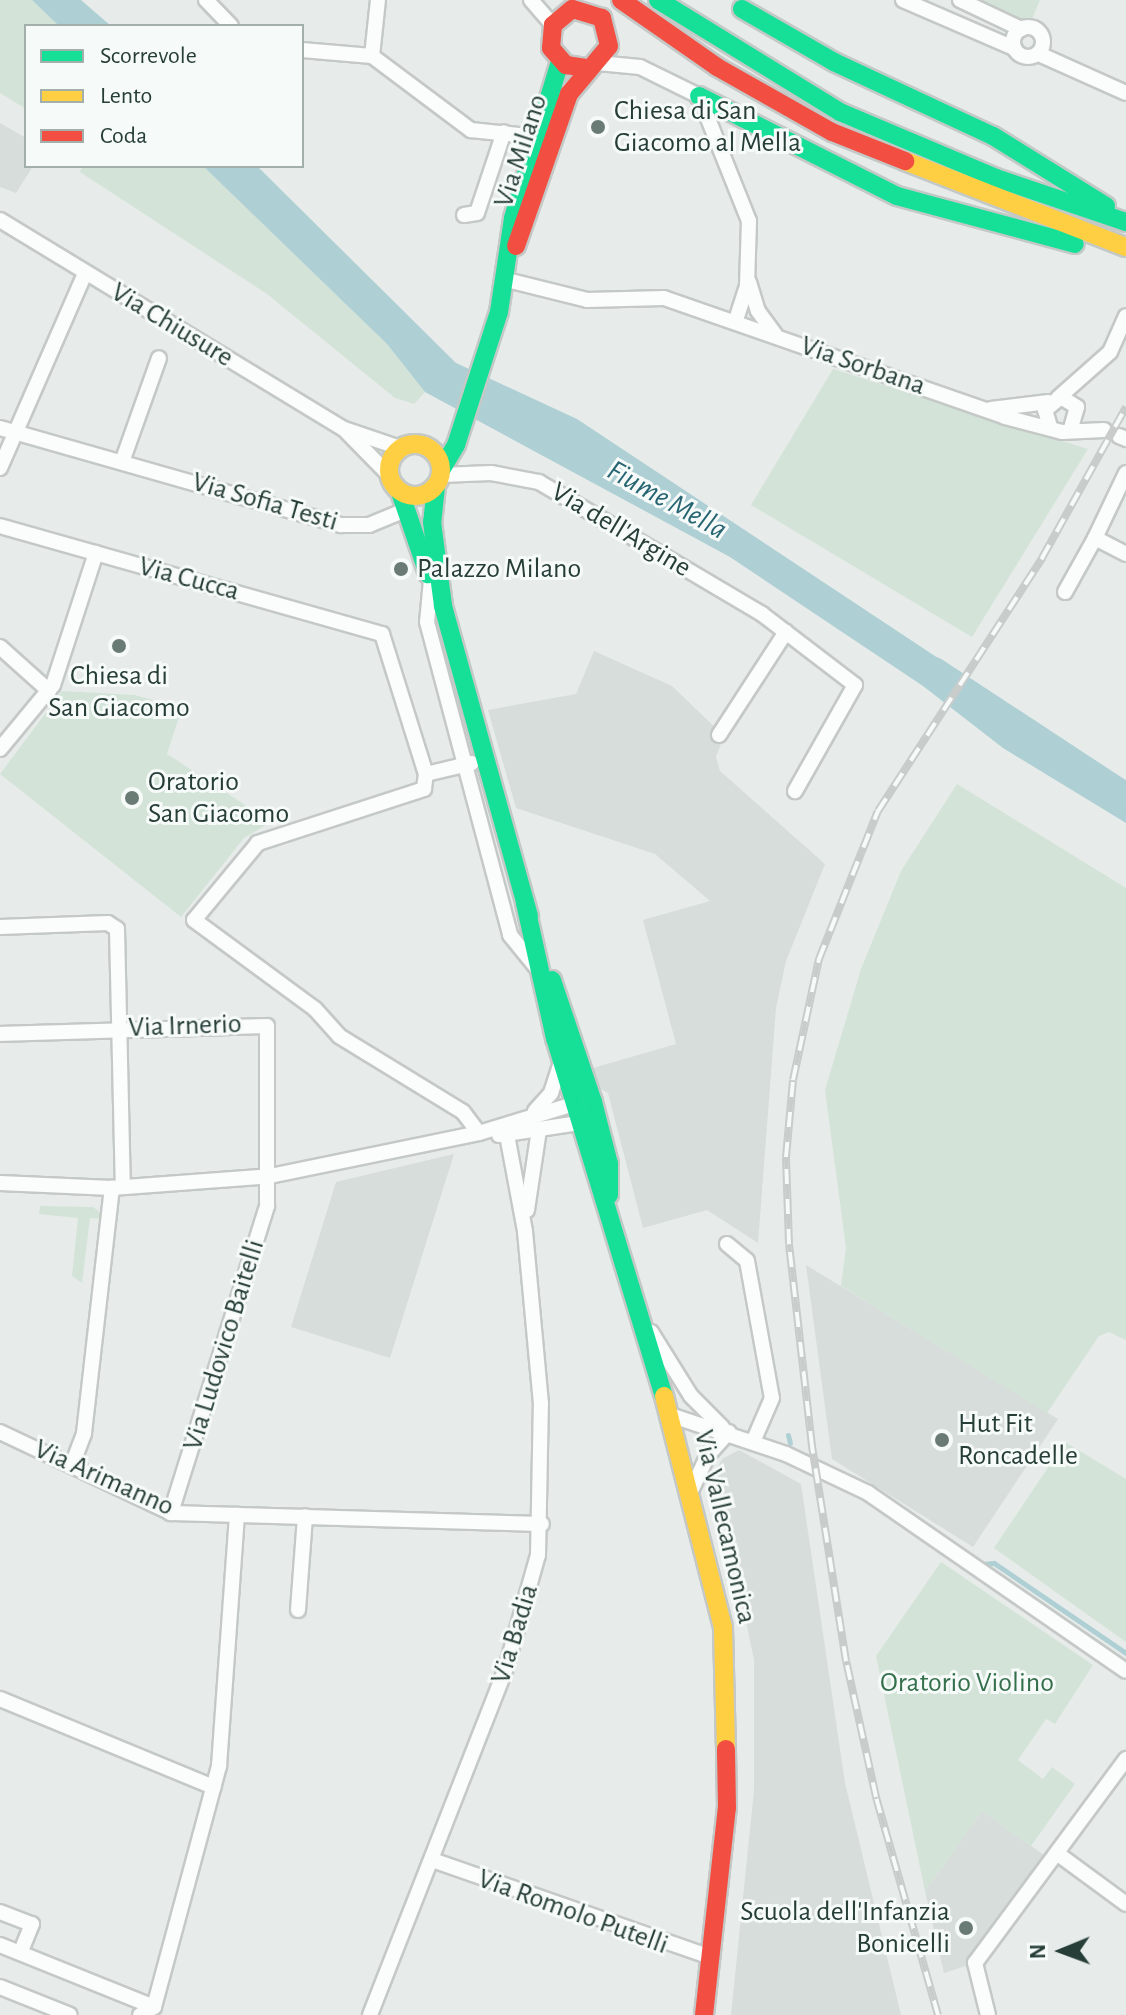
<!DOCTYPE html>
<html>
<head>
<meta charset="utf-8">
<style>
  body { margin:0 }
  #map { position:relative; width:1126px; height:2015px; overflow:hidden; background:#e7ecea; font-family:"Alegreya Sans",sans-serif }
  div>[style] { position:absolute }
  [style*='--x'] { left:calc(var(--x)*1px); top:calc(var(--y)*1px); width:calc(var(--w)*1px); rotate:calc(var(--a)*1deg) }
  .built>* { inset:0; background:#d6ddda }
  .green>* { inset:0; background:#d3e3d8 }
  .water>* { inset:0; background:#aecfd4 }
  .stream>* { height:5px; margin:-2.5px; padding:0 2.5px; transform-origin:2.5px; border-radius:2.5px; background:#aecfd4 }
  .river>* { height:28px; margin:-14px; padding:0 14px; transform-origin:14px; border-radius:14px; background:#aecfd4 }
  .roads { filter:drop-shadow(2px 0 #c4c9c7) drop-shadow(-2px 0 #c4c9c7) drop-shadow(0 2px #c4c9c7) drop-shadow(0 -2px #c4c9c7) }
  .street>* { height:14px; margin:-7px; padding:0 7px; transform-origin:7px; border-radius:7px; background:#fbfcfc }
  .street>.ring { margin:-7px; padding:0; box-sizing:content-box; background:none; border:14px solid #fbfcfc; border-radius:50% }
  .fast>* { height:18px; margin:-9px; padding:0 9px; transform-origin:9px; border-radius:9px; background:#16e098 }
  .slow>* { height:18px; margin:-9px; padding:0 9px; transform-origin:9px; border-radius:9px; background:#ffcf43 }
  .slow>.ring { margin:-9px; padding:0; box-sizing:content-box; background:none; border:18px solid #ffcf43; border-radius:50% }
  .jam>* { height:18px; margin:-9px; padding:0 9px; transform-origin:9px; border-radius:9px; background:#f24e42 }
  .rail>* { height:8px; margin-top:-4px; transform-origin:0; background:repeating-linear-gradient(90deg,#f6faf8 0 15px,#c8cccb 0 30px); box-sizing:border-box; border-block:2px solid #c8cccb }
  .dots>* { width:22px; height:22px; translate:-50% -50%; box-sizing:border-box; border:4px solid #f6faf8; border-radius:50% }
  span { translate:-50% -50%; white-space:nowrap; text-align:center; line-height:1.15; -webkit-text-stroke:6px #f6faf8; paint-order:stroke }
  .poi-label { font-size:28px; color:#273e38 }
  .left { translate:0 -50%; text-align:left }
  .right { translate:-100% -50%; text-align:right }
  .street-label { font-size:28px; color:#273e38 }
  .park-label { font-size:28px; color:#35704d }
  .water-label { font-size:30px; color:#276573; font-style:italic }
  .legend { position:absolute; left:24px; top:24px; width:280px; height:144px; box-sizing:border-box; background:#f6faf8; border:2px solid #a3afab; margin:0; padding:10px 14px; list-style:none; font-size:24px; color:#273e38 }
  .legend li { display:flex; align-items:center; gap:16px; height:40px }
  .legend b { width:40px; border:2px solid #a3afab }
  .north { position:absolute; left:1022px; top:1911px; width:80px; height:80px; -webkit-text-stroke:6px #f6faf8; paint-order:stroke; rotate:269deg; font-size:22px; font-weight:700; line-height:32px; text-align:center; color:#273e38 }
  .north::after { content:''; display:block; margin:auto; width:28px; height:36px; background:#273e38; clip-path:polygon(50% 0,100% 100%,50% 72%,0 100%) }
</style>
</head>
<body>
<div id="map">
  <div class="built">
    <div style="clip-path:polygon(0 123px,26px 138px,26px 166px,33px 166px,16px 193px,0 187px)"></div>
    <div style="clip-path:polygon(594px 651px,672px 686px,724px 736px,716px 757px,720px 771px,825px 864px,786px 961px,776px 1008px,758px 1243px,707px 1210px,643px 1228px,608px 1093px,599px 1088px,593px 1068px,676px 1044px,643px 920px,710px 901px,655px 854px,516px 808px,488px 710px,576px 694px)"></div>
    <div style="clip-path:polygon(454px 1154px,390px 1358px,291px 1327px,336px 1182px)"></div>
    <div style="clip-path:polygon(806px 1265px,1058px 1419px,973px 1547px,832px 1459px)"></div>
    <div style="clip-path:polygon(739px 1450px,801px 1484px,845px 1783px,901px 2015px,731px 2015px,754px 1790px,754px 1660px,715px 1473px,722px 1459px)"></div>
    <div style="clip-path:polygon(982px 1811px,1048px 1858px,972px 1964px,944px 1973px,925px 1891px)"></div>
  </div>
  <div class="green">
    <div style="clip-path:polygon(0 0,32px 0,59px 26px,26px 26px,26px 109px,0 93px)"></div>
    <div style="clip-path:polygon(976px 0,1040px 0,1030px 24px)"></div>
    <div style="clip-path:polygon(83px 166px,203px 166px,387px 344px,425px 392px,414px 404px,395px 398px,267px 294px,80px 172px)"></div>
    <div style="clip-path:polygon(833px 369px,1088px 449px,972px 637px,751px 505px)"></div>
    <div style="clip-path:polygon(62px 691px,135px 695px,182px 708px,167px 754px,271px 822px,244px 838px,181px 917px,0 774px)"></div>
    <div style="clip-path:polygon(957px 784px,1126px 888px,1126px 1340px,1109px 1332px,1099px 1336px,1047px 1413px,841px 1286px,846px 1248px,825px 1090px,861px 969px,901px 871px)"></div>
    <div style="clip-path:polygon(40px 1206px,93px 1207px,101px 1213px,102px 1219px,90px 1218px,82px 1283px,72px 1276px,78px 1218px,39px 1214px)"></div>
    <div style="clip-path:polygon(1065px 1442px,1126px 1479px,1126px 1642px,994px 1548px)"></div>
    <div style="clip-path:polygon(941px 1562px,1093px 1665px,1055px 1724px,1046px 1719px,1018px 1760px,1043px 1779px,1052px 1767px,1075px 1784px,1031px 1846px,982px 1811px,925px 1891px,876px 1656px)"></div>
  </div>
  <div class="water">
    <div style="clip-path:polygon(32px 0,81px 0,111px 26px,59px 26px)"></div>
    <div style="clip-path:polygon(203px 166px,257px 166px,456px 363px,577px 419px,956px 670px,974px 702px,1079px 768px,1126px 787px,1126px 823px,1003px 748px,923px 686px,730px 557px,425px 392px,387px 344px)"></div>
  </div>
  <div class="stream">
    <div style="--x:788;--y:1435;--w:8;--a:76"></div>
    <div style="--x:983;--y:1564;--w:11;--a:-5"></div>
    <div style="--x:994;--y:1563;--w:160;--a:34.3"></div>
  </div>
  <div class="river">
    <div style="--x:934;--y:671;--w:230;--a:33.3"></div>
  </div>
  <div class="roads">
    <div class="street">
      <div style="--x:206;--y:0;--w:36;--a:46"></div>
      <div style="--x:531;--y:0;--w:33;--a:49"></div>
      <div style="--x:903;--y:0;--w:121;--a:23.4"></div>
      <div style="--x:960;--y:0;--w:68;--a:25.4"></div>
      <div class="ring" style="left:1013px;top:27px;width:16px;height:16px"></div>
      <div style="--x:302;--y:50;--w:70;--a:4.9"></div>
      <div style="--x:1039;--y:54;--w:95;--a:24.1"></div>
      <div style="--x:372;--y:56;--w:124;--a:36.8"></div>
      <div style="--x:471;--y:130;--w:67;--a:6"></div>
      <div style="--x:372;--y:56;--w:56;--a:-83.9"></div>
      <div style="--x:598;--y:63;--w:42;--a:5.4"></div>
      <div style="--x:640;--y:67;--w:66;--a:26.2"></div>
      <div style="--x:699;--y:96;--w:135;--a:68.2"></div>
      <div style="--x:749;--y:221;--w:65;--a:91.8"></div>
      <div style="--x:747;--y:286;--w:38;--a:108"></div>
      <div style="--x:464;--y:215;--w:13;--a:-9"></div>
      <div style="--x:477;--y:213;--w:85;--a:-71.6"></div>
      <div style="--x:0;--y:220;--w:403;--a:31.3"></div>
      <div style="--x:344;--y:429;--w:59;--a:18.7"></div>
      <div style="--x:503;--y:279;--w:87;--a:14"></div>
      <div style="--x:587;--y:300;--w:77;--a:-1.5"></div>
      <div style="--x:664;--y:298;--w:361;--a:19.2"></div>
      <div style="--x:1005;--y:417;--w:59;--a:14.7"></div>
      <div style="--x:1062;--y:432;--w:42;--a:-2.7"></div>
      <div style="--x:749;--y:282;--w:30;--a:73"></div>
      <div style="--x:758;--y:311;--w:29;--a:54"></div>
      <div style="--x:1058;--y:398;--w:69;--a:-41.5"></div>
      <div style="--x:1110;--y:352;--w:39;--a:-66"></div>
      <div style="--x:991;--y:409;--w:58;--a:-6.9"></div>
      <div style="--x:1050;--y:427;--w:18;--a:-106"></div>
      <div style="--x:1045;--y:410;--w:21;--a:-39"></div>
      <div style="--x:1061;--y:397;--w:19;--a:32"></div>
      <div style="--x:1077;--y:407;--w:22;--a:106"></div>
      <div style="--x:0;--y:428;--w:355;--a:15.9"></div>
      <div style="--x:341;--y:525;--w:28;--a:0"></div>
      <div style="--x:369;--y:525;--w:42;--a:-22.3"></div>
      <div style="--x:347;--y:432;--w:62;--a:45.7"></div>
      <div style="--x:1119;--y:436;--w:8;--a:23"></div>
      <div style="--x:122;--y:462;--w:110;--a:-70.4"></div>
      <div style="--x:0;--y:468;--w:213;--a:-66.4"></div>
      <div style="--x:1126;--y:473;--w:72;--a:115.5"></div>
      <div style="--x:1095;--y:538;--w:35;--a:27"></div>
      <div style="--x:441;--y:475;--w:50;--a:-2.3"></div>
      <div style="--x:491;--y:473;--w:49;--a:10.6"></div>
      <div style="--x:539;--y:482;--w:259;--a:30.6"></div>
      <div style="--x:762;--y:614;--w:117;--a:37.4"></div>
      <div style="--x:855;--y:685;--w:122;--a:119.5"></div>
      <div style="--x:0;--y:526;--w:397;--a:15.8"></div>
      <div style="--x:382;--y:634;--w:147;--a:72.6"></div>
      <div style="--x:426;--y:774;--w:15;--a:98"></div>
      <div style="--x:424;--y:789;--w:175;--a:162"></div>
      <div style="--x:258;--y:843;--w:100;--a:129.7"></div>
      <div style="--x:194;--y:920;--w:150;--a:36.3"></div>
      <div style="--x:315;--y:1009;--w:36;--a:48"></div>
      <div style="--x:339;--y:1036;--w:145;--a:31.5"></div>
      <div style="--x:463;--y:1112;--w:26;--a:53"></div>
      <div style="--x:431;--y:580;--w:42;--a:95.4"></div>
      <div style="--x:427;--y:622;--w:324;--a:75.1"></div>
      <div style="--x:510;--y:935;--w:41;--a:50.9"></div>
      <div style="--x:1065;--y:592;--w:62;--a:-60.9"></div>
      <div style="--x:0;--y:647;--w:66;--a:41.9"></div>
      <div style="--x:719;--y:735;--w:123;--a:-57"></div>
      <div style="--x:0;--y:749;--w:83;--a:-50.4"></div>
      <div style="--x:53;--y:685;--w:139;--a:-72"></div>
      <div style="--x:426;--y:774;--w:47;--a:-13.4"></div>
      <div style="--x:0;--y:927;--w:108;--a:-2.1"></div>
      <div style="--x:108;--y:923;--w:11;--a:34"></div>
      <div style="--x:117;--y:929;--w:258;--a:88.7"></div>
      <div style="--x:0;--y:1034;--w:267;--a:-1.7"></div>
      <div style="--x:267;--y:1026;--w:180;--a:90"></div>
      <div style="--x:267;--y:1206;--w:322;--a:107.4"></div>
      <div style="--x:535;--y:1111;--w:24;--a:-48"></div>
      <div style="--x:551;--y:1093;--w:35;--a:-72"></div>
      <div style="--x:499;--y:1135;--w:81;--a:-8.5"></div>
      <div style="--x:0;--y:1183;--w:112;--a:2.6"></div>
      <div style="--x:112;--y:1188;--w:158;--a:-4.3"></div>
      <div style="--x:270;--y:1176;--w:213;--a:-11.6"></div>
      <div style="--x:479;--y:1133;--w:99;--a:-17"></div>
      <div style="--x:527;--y:1210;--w:81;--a:-81.5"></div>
      <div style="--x:727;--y:1244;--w:26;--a:40"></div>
      <div style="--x:747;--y:1261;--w:139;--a:79.7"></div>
      <div style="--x:772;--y:1398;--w:48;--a:113.4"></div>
      <div style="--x:651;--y:1332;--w:75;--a:58"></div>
      <div style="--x:691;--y:1396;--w:44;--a:45"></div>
      <div style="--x:670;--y:1415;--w:122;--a:18.6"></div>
      <div style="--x:786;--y:1454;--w:91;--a:25.4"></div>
      <div style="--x:868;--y:1493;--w:313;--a:34.6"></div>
      <div style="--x:0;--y:1432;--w:189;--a:25.3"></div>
      <div style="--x:171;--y:1513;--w:371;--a:1.7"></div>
      <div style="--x:72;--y:1465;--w:34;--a:-69"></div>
      <div style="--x:84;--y:1433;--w:247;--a:-83.5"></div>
      <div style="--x:690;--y:1493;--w:42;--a:-64.7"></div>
      <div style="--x:708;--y:1455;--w:31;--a:-48"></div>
      <div style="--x:298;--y:1610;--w:94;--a:-85.7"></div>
      <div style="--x:0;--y:1699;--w:231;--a:22.4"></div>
      <div style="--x:1058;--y:1854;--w:84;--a:36.3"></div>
      <div style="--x:435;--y:1861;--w:292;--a:19.2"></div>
      <div style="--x:0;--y:1912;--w:34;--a:21"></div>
      <div style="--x:32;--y:1924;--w:31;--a:112"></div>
      <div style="--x:0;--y:1945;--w:166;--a:21.9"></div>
      <div style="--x:0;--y:1987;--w:75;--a:21.8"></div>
      <div style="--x:140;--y:2015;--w:16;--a:-30"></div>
      <div style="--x:154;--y:2007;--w:250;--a:-74.9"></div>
      <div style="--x:219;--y:1766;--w:252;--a:-85.9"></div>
      <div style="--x:370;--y:2015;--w:373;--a:-68.6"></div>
      <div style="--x:506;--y:1668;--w:117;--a:-74.2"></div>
      <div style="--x:538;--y:1555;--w:151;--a:-88.9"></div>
      <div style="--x:541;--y:1404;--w:174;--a:-95.3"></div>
      <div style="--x:525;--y:1231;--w:98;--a:-100.6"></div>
      <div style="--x:988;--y:2015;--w:54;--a:-104"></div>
      <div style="--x:975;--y:1963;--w:254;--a:-53.5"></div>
    </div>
    <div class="fast">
      <div style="--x:658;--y:0;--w:214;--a:31.6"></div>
      <div style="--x:840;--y:112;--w:169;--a:22.9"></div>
      <div style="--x:996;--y:178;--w:137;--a:18.7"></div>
      <div style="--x:742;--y:9;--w:106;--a:29.9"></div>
      <div style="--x:834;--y:62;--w:175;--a:25"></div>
      <div style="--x:993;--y:136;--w:133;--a:31.8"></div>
      <div style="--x:699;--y:96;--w:222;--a:26.8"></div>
      <div style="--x:897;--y:196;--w:184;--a:15.1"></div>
      <div style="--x:441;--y:470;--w:29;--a:-59"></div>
      <div style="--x:456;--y:445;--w:140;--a:-72.1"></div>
      <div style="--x:499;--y:312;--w:95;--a:-81.5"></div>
      <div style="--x:513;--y:218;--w:164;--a:-73.3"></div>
      <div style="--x:436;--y:486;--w:36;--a:96"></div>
      <div style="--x:432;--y:522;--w:85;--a:82.5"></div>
      <div style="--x:443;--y:606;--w:322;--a:74.5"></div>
      <div style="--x:400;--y:492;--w:87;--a:71.1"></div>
      <div style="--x:525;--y:903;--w:138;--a:77.5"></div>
      <div style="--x:555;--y:1038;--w:374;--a:73.1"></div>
      <div style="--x:552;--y:980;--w:129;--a:71.4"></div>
      <div style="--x:593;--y:1102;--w:64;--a:75.5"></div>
      <div style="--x:609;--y:1164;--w:31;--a:90"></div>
    </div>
    <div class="slow">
      <div style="--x:905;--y:161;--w:237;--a:21.3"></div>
      <div class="ring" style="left:389px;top:444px;width:34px;height:34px"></div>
      <div style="--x:664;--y:1396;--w:239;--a:75.7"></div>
      <div style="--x:723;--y:1628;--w:121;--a:88.6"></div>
    </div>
    <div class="jam">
      <div style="--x:621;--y:0;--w:117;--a:34.9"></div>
      <div style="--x:717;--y:67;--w:132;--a:29.5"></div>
      <div style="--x:832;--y:132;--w:79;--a:21.7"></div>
      <div style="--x:516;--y:246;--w:161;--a:-70.8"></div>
      <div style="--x:569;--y:94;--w:62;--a:-50.2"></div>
      <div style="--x:609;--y:46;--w:29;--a:-104"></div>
      <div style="--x:602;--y:18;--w:31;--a:-163"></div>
      <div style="--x:572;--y:9;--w:25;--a:140"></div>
      <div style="--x:553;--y:25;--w:23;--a:95"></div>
      <div style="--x:551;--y:48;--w:23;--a:49"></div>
      <div style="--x:566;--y:65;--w:22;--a:8"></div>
      <div style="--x:704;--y:2015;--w:208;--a:-83.7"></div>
      <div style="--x:727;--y:1808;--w:59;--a:-91"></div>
    </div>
  </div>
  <div class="rail">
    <div style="--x:938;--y:2015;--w:227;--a:-105.9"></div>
    <div style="--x:876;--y:1797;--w:139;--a:-102.4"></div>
    <div style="--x:846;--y:1661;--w:218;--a:-99"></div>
    <div style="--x:812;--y:1446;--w:203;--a:-96.5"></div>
    <div style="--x:789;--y:1244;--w:87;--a:-92"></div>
    <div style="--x:786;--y:1157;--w:77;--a:-84.8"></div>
    <div style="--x:793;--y:1080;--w:124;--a:-77.9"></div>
    <div style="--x:819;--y:959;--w:159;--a:-68.3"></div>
    <div style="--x:878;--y:811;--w:302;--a:-57"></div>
    <div style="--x:1042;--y:558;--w:173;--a:-60.9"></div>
  </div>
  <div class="dots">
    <div style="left:598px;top:127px;background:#6a7b76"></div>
    <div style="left:401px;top:569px;background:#6a7b76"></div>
    <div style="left:119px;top:646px;background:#6a7b76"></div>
    <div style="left:132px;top:798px;background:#6a7b76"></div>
    <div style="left:942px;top:1440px;background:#6a7b76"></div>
    <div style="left:966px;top:1928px;background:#6a7b76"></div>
  </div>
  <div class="poi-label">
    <span class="left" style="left:614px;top:127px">Chiesa di San<br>Giacomo al Mella</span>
    <span class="left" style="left:417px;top:569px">Palazzo Milano</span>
    <span style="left:119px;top:692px">Chiesa di<br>San Giacomo</span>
    <span class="left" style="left:148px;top:798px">Oratorio<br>San Giacomo</span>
    <span class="left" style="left:958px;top:1440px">Hut Fit<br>Roncadelle</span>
    <span class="right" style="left:950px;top:1928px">Scuola dell'Infanzia<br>Bonicelli</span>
  </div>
  <div class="street-label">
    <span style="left:521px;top:151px;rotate:-72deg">Via Milano</span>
    <span style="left:172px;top:325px;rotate:31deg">Via Chiusure</span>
    <span style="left:863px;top:366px;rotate:19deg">Via Sorbana</span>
    <span style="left:265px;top:502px;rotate:16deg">Via Sofia Testi</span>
    <span style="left:621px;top:530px;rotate:31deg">Via dell'Argine</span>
    <span style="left:189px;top:579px;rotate:15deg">Via Cucca</span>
    <span style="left:185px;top:1026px;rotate:-2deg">Via Irnerio</span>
    <span style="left:224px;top:1345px;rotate:-73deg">Via Ludovico Baitelli</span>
    <span style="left:104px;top:1478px;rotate:24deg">Via Arimanno</span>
    <span style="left:725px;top:1527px;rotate:77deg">Via Vallecamonica</span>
    <span style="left:515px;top:1634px;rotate:-73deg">Via Badia</span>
    <span style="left:573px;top:1912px;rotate:20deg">Via Romolo Putelli</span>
  </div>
  <div class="park-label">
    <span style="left:967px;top:1683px">Oratorio Violino</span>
  </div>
  <div class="water-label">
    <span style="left:667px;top:500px;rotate:29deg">Fiume Mella</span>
  </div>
  <ul class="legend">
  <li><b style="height:10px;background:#16e098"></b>Scorrevole</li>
  <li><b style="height:10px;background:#ffcf43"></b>Lento</li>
  <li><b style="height:10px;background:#f24e42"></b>Coda</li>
  </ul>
  <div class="north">N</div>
</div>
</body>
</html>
